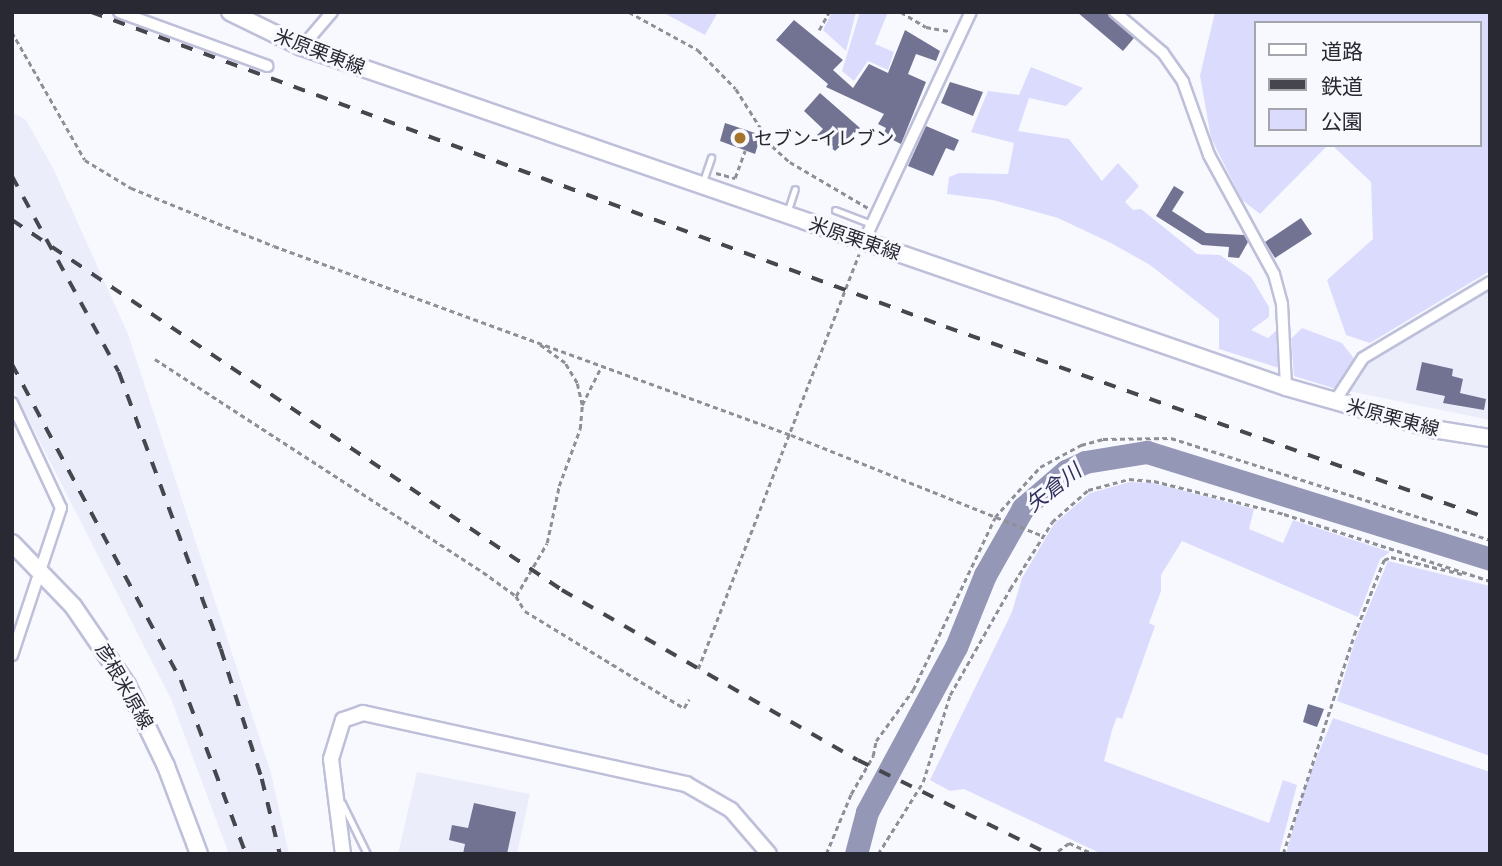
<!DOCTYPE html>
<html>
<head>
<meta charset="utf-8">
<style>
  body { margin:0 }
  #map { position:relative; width:1502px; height:866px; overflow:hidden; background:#f8f9fe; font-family:"Golos Text","Noto Sans JP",sans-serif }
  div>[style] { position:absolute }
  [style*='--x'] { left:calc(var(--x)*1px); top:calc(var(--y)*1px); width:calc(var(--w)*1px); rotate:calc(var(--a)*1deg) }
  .built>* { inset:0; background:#ecedfb }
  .green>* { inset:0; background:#dbdcfd }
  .river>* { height:23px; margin:-11.5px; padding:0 11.5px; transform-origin:11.5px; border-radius:11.5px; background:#9597b7 }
  .building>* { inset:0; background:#727392 }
  .path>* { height:2.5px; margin-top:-1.25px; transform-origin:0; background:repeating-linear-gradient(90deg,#8f9097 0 5px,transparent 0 8.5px) }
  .roads { filter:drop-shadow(2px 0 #bec0da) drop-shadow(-2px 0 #bec0da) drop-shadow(0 2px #bec0da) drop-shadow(0 -2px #bec0da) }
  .service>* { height:5px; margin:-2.5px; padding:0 2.5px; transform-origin:2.5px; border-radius:2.5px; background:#fff }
  .minor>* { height:10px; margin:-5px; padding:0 5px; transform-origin:5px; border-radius:5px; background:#fff }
  .tertiary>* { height:14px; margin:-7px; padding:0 7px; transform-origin:7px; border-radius:7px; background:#fff }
  .secondary>* { height:16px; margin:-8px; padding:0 8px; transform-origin:8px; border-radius:8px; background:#fff }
  .rail>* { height:3.5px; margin-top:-1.75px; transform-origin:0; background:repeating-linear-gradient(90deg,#46464f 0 12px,transparent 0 24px) }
  .dots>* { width:19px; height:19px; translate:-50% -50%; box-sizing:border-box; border:4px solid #f8f9fe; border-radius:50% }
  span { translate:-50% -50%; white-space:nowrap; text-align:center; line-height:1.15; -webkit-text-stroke:6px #f8f9fe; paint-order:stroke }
  .street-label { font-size:19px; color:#292933 }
  .poi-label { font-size:19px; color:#292933 }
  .left { translate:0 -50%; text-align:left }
  .water-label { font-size:21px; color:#32305d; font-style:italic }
  .frame { position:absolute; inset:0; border:14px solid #292933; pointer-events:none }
  .legend { position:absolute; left:1254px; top:21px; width:228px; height:126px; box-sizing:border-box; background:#f8f9fe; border:2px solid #a5a6ad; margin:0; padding:9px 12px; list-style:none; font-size:21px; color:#292933 }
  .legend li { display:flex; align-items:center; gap:14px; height:35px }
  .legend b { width:35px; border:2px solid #a5a6ad }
</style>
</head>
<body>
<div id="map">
  <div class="built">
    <div style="clip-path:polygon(12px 112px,26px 120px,53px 168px,128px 334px,271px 773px,289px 854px,229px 854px,171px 699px,12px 387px)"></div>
    <div style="clip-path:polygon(1490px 289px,1490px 420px,1348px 391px,1366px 365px)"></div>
    <div style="clip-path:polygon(417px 772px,530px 794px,517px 854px,398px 854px)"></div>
  </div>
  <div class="green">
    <div style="clip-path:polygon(662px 12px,718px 12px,705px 35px)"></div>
    <div style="clip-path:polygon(832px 12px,856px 12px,846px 51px,823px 30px)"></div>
    <div style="clip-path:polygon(860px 12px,888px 12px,875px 44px,894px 52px,888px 70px,868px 61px,854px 81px,842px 71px)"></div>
    <div style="clip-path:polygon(1215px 12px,1490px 12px,1490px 271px,1370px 343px,1346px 335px,1327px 280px,1373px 239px,1371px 182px,1332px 145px,1479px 145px,1479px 23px,1255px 23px,1255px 145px,1328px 145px,1260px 214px,1242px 200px,1211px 138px,1200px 76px)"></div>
    <div style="clip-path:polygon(1031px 67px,1083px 88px,1066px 106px,1029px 98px,1018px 131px,1069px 139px,1102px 181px,1118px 163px,1139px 186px,1125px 202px,1133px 210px,1141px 209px,1197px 254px,1220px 255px,1251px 277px,1269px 307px,1269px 317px,1251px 330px,1268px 338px,1280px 327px,1282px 369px,1219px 349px,1219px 319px,1150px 265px,1111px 243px,1058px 218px,993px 200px,947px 194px,949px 177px,959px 173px,1008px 174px,1014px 143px,971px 132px,988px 91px,1019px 95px)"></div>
    <div style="clip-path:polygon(1302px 328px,1342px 343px,1356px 361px,1339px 390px,1294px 376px,1291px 339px)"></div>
    <div style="clip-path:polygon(1130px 482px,1153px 483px,1254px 509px,1249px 529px,1283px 543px,1293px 520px,1390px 552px,1380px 559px,1358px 617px,1182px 541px,1161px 575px,1161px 591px,1149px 623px,1155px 626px,1122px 719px,1117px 717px,1112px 730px,1104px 761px,1269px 823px,1283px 780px,1297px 785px,1279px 854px,1102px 854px,964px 789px,950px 791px,930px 780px,1012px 612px,1022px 578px,1054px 524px,1090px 493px)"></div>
    <div style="clip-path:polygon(1388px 561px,1490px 586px,1490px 756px,1337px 701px,1355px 640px)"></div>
    <div style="clip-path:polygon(1333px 718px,1490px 772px,1490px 854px,1286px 854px,1305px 786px)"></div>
  </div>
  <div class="river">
    <div style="--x:856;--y:854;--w:43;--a:-75.3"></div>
    <div style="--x:867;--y:812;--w:187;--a:-61.7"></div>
    <div style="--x:956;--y:647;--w:78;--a:-68.1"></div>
    <div style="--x:985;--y:575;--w:77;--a:-60.4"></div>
    <div style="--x:1023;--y:508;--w:57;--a:-40.7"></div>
    <div style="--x:1066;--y:471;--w:21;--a:-25"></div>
    <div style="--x:1085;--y:462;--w:63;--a:-9.2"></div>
    <div style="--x:1147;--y:452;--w:359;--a:17.3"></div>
  </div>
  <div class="building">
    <div style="clip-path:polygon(1077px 12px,1107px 12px,1134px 38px,1123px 51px)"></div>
    <div style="clip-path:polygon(794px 20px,843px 60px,833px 70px,853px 88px,869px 64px,888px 73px,905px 30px,940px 51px,936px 61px,916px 54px,908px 74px,926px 82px,901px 144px,883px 135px,886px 128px,878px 124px,884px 114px,826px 87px,828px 84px,776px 40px)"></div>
    <div style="clip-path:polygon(950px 82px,983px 92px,973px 116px,941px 103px)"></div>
    <div style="clip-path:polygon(820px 93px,860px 128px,835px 151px,817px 135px,823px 129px,804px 111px)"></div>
    <div style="clip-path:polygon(725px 123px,761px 135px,755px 154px,720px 141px)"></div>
    <div style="clip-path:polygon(926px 126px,959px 140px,954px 151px,946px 148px,933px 176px,908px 166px)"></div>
    <div style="clip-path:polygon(1174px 186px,1184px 192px,1172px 211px,1206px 233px,1244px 235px,1248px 242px,1239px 258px,1228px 257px,1229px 247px,1202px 245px,1156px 216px)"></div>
    <div style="clip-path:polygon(1301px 218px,1312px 234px,1275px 258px,1265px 242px)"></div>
    <div style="clip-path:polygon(1422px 362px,1453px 369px,1452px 376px,1463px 379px,1460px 393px,1486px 399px,1484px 410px,1443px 403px,1445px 396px,1416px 390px)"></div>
    <div style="clip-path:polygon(1308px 704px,1324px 709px,1317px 727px,1303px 722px)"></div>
    <div style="clip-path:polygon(474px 803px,516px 812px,507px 854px,463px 854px,465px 844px,449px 840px,452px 825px,468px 828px)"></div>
  </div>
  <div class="path">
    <div style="--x:629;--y:12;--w:79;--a:28.8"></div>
    <div style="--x:698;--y:50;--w:54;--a:45.7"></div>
    <div style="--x:736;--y:89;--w:67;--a:57.7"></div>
    <div style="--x:772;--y:146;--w:24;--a:42"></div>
    <div style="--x:790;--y:162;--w:91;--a:30.5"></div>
    <div style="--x:901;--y:12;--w:29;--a:31"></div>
    <div style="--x:926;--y:27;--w:23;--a:10"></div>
    <div style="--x:819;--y:30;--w:21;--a:-61"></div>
    <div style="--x:12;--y:32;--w:147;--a:60.3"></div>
    <div style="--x:85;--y:160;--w:54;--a:31.3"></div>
    <div style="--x:131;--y:188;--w:154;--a:22.1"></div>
    <div style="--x:274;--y:246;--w:550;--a:20.08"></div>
    <div style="--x:791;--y:435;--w:271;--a:21.8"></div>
    <div style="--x:716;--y:173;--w:20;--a:15"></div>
    <div style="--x:735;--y:178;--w:29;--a:-70"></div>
    <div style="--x:155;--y:359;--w:391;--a:33"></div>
    <div style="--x:483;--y:572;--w:41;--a:36"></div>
    <div style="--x:516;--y:596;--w:17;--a:59"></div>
    <div style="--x:525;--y:611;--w:186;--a:31.4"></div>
    <div style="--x:684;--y:708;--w:10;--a:-61"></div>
    <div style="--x:582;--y:405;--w:42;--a:-63.4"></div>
    <div style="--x:516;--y:596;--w:61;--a:-59.7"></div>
    <div style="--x:547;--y:543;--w:58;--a:-78.1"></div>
    <div style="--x:559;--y:486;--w:61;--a:-69.8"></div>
    <div style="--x:580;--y:429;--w:24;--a:-85"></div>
    <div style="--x:582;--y:405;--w:23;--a:-103"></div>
    <div style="--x:577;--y:383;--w:23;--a:-121"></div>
    <div style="--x:565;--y:363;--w:32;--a:-144"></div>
    <div style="--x:698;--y:669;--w:445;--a:-68.8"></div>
    <div style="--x:1058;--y:851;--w:14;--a:-36"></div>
    <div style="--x:1069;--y:843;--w:27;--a:24"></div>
    <div style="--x:826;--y:854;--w:65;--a:-67.4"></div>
    <div style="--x:851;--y:794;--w:44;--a:-59.9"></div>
    <div style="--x:873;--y:756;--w:15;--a:-79"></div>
    <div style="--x:876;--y:741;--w:63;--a:-54"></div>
    <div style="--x:913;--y:690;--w:191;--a:-64.6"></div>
    <div style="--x:995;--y:517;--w:67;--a:-48"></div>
    <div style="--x:1040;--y:467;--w:47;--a:-28.2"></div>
    <div style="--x:1081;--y:445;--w:23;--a:-15"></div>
    <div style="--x:1103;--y:439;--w:68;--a:-0.8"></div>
    <div style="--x:1171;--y:438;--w:335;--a:17.7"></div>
    <div style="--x:878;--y:854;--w:85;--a:-58"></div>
    <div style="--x:923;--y:782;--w:91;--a:-72.8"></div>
    <div style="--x:950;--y:695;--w:122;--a:-60.5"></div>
    <div style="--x:1010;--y:589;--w:79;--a:-57.9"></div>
    <div style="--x:1052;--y:522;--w:48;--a:-41.6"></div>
    <div style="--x:1088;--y:490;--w:42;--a:-15"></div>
    <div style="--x:1129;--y:479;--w:25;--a:5"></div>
    <div style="--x:1154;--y:481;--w:134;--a:14.2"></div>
    <div style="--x:1284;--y:514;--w:217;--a:18"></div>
    <div style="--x:1283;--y:854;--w:230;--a:-72"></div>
    <div style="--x:1354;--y:635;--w:81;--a:-68.2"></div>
    <div style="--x:1384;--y:560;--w:8;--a:-23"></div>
    <div style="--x:1391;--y:557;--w:73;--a:13.5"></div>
  </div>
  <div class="roads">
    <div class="service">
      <div style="--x:702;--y:184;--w:28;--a:-71"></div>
      <div style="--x:835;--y:210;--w:40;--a:21"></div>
      <div style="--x:787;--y:213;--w:25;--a:-72"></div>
      <div style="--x:342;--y:803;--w:57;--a:63.9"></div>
    </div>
    <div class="minor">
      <div style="--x:119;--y:12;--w:158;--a:20"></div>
      <div style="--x:1115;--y:12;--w:63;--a:40.5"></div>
      <div style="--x:1163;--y:53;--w:35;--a:55"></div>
      <div style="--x:1183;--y:82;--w:77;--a:70.4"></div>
      <div style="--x:1209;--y:155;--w:136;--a:61.4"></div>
      <div style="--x:1274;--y:274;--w:31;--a:75"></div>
      <div style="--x:1282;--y:304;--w:83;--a:87.2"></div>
      <div style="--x:302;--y:47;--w:46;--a:-49.4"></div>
      <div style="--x:864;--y:241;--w:253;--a:-65"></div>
      <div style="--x:1335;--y:401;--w:51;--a:-56.9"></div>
      <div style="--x:1363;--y:358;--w:148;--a:-30.9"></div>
      <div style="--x:12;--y:403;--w:116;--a:65"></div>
      <div style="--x:61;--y:508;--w:155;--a:108.4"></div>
    </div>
    <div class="tertiary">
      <div style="--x:343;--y:854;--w:96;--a:-97.2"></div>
      <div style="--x:331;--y:759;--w:41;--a:-72.9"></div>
      <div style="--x:343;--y:720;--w:21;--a:-19"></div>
      <div style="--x:363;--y:713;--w:331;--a:12.4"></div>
      <div style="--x:686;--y:784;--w:52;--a:30"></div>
      <div style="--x:731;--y:810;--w:58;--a:49.2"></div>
    </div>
    <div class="secondary">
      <div style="--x:230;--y:12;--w:80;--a:25.9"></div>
      <div style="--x:302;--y:47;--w:1041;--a:19.06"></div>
      <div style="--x:1286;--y:387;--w:153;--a:15.9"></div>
      <div style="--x:1433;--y:429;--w:58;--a:9"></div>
      <div style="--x:12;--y:543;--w:88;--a:45.9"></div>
      <div style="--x:73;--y:606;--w:96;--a:55.6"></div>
      <div style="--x:127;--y:685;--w:90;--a:64.3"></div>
      <div style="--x:166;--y:766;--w:94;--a:69.4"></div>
    </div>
  </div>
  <div class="rail">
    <div style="--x:91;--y:12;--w:911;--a:20.22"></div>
    <div style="--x:946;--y:327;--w:577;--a:19.44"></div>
    <div style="--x:12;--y:176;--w:223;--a:61.4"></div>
    <div style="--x:119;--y:372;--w:295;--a:69.8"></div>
    <div style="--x:221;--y:649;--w:136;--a:72.5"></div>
    <div style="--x:262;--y:779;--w:77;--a:76.5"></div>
    <div style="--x:12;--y:220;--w:663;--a:33.93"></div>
    <div style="--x:562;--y:590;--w:341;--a:29.9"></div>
    <div style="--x:858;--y:760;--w:213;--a:26.2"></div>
    <div style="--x:12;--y:364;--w:358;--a:61.9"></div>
    <div style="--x:181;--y:680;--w:186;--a:69.5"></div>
  </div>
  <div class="dots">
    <div style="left:740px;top:138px;background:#a5732a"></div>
  </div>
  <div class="street-label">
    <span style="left:320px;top:51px;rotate:21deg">米原栗東線</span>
    <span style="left:855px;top:238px;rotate:19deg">米原栗東線</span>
    <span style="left:1393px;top:417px;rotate:15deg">米原栗東線</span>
    <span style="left:125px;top:686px;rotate:60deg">彦根米原線</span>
  </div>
  <div class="poi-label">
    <span class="left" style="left:754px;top:138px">セブン-イレブン</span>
  </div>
  <div class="water-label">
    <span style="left:1053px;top:487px;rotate:-38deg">矢倉川</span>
  </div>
  <div class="frame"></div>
  <ul class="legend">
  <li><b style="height:9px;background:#fff"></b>道路</li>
  <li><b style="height:9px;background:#46464f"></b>鉄道</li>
  <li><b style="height:19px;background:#dbdcfd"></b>公園</li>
  </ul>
</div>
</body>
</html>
